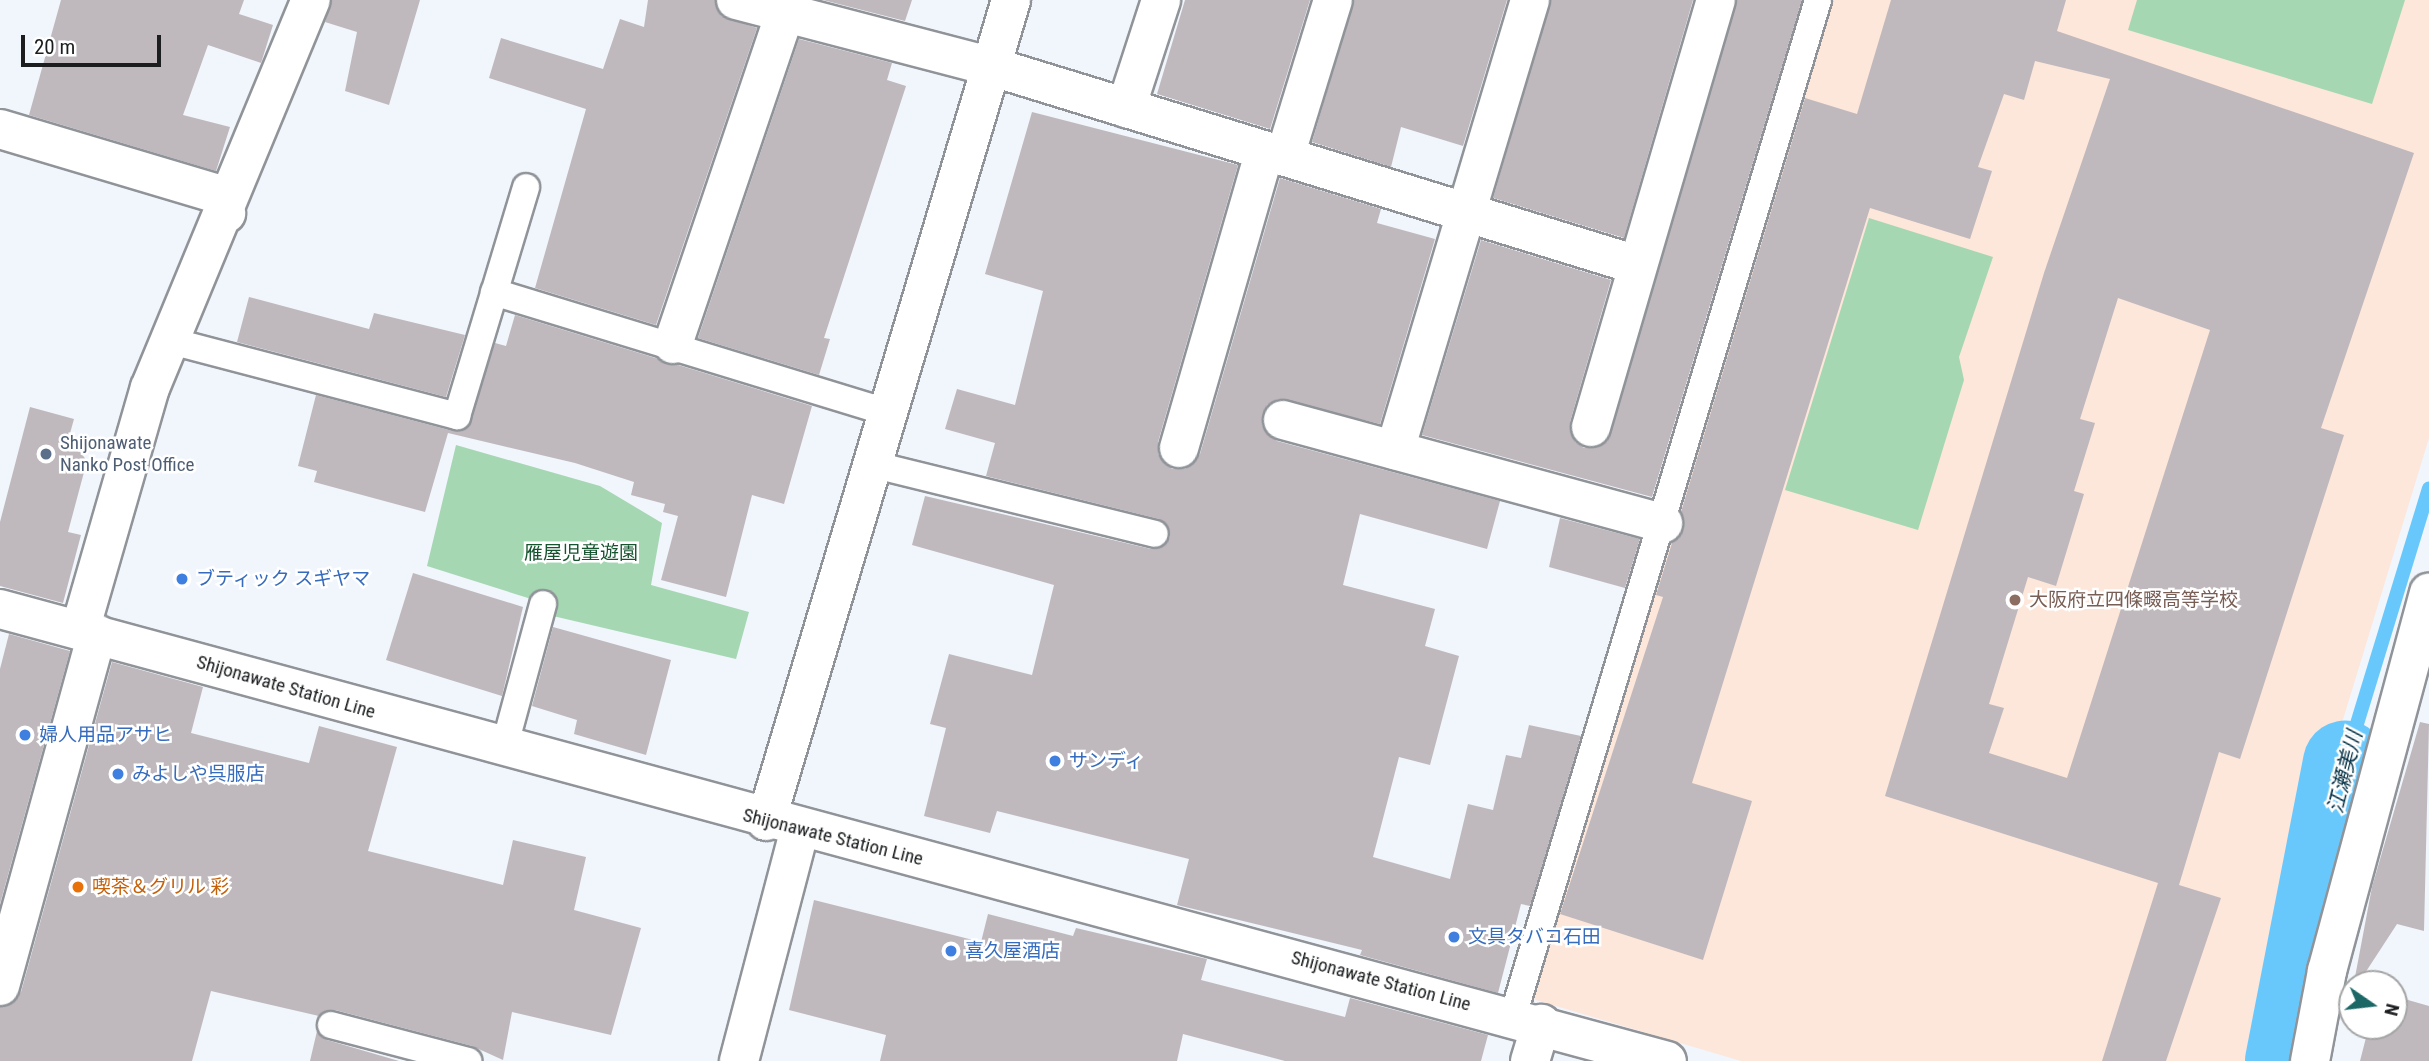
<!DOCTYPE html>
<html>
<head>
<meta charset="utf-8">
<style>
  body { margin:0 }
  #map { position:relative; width:2429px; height:1061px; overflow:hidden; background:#f1f5fc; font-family:"Roboto Condensed","Noto Sans JP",sans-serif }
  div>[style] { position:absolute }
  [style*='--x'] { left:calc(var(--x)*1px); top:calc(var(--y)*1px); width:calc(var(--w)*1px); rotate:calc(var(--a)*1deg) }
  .education>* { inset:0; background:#fde6da }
  .green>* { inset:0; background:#a5d7b3 }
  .stream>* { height:14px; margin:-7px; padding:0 7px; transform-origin:7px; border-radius:7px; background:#68c8fc }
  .river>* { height:84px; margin:-42px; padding:0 42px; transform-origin:42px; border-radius:42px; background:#68c8fc }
  .building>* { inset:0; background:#bfb9bd }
  .roads { filter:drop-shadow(2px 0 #909499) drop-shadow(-2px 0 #909499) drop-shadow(0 2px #909499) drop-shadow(0 -2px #909499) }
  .lane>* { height:26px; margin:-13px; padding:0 13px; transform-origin:13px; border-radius:13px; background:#fff }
  .street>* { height:38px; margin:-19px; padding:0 19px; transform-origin:19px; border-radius:19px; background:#fff }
  .secondary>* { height:38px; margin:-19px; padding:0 19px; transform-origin:19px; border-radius:19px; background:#fff }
  .dots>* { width:19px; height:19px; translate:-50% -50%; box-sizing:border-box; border:4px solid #fff; border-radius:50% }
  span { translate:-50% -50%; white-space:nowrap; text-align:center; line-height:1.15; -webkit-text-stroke:5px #fff; paint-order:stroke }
  .service-label { font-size:19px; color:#4e5e75 }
  .left { translate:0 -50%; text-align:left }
  .park-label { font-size:19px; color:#16542f }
  .shop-label { font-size:19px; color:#366cbe }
  .education-label { font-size:19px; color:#785e54 }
  .street-label { font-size:19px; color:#1b1d1f }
  .food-label { font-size:19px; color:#c56008 }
  .water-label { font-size:21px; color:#073348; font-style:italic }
  .north { position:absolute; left:2338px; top:970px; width:70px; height:70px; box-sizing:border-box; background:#fff; border:2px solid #a4a5a5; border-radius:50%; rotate:104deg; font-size:19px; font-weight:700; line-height:28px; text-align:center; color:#1b1d1f }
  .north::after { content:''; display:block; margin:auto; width:24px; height:32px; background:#1b6867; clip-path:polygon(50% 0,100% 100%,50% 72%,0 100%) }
  .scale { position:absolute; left:21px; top:35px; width:140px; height:32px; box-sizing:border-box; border:4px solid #1b1d1f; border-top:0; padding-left:9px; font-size:21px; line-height:24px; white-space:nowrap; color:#1b1d1f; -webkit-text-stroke:5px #fff; paint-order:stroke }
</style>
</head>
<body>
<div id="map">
  <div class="education">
    <div style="clip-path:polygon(1831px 0,2429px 0,2429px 438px,2330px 762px,2255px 1061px,1741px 1061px,1529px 998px)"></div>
  </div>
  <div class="green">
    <div style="clip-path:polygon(2137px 0,2405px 0,2372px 104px,2128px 30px)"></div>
    <div style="clip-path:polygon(1869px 218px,1993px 257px,1959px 357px,1964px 380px,1918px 530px,1785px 490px)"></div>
    <div style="clip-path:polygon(456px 445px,600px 486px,662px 523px,651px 585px,749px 612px,736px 659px,553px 616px,528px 598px,427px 566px)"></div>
  </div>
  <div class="stream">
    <div style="--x:2345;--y:763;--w:287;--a:-73"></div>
  </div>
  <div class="river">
    <div style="--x:2287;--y:1061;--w:304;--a:-79"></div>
  </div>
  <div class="building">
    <div style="clip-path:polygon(61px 0,244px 0,239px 14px,273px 25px,261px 63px,208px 45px,183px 115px,230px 127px,216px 171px,29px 115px)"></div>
    <div style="clip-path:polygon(332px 0,420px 0,389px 105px,345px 91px,357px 32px,325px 22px)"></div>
    <div style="clip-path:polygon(648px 0,715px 0,721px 16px,757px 28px,656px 325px,535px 288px,586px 109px,489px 78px,501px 38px,603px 69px,620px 19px,644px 27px)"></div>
    <div style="clip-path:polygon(823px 0,912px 0,905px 21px)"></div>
    <div style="clip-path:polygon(1185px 0,1310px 0,1270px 129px,1157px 94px)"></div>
    <div style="clip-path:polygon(1354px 0,1507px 0,1463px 146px,1401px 127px,1391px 167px,1312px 142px)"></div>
    <div style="clip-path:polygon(1551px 0,1693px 0,1624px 238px,1493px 198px)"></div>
    <div style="clip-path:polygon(1737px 0,1802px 0,1652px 497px,1422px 435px,1481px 240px,1611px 280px,1570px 422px,1575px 442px,1584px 448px,1607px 442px)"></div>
    <div style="clip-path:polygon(evenodd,1891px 0,2066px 0,2057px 31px,2414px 153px,2321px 428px,2344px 435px,2240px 759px,2219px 752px,2179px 885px,2221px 898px,2166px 1061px,2102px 1061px,2158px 883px,1885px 796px,2044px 273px,2110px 79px,2035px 61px,2024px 100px,2004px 94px,1978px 167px,1992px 171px,1970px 239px,1870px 208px,1692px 783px,1752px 801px,1703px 960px,1560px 914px,1663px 597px,1656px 595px,1672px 543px,1684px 529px,1681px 512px,1805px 98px,1857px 114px,1891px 0,2118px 298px,2210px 330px,2067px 778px,1989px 753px,2004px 708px,1989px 704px,2028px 577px,2056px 586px,2084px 494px,2074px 491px,2095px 423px,2080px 419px,2118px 298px)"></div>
    <div style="clip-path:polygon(799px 39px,892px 63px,887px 80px,906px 86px,824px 338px,830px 339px,819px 375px,698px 338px)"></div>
    <div style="clip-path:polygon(1032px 112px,1238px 165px,1158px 442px,1158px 454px,1172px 469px,1185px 469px,1200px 454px,1280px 178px,1381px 209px,1377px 223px,1435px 239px,1380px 424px,1278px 399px,1267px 405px,1262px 425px,1277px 441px,1500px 501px,1487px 549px,1360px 514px,1343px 585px,1435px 609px,1425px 646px,1459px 656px,1430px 765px,1399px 757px,1373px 857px,1450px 879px,1468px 804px,1493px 810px,1506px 755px,1521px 758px,1529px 725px,1581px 736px,1530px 906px,1521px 904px,1498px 993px,1360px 955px,1362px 950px,1177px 905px,1189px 859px,997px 811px,990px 833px,924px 816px,946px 728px,930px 724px,949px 654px,1032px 675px,1054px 585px,912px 545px,925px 496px,1151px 549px,1170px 537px,1159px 519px,986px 476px,995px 443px,945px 429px,957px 389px,1015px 405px,1043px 291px,985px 274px)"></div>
    <div style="clip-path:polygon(249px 297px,369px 329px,374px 313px,465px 335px,446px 397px,237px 342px)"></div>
    <div style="clip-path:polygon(515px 315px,812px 406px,784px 504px,752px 495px,726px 597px,661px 580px,678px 516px,663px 512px,665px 504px,631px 495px,634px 482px,575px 463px,448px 433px,425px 512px,314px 482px,317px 471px,298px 466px,316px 395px,453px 431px,467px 428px,495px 343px,506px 346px)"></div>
    <div style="clip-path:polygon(30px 407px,74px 419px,69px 437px,87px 461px,68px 532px,81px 535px,63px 603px,0 586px,0 522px)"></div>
    <div style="clip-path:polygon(1560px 518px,1640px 539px,1625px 588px,1549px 567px)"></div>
    <div style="clip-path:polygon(413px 573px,523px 607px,502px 696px,386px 660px)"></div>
    <div style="clip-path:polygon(553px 627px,671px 660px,646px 755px,574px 734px,577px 720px,532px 706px)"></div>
    <div style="clip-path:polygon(9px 634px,70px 651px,0 904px,0 669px)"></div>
    <div style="clip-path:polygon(112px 662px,203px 687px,191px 733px,309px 763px,319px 726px,397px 747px,368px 851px,503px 885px,513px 840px,586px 857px,574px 910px,641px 928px,611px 1035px,512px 1012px,503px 1060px,472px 1046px,335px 1010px,319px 1016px,211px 991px,192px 1061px,0 1061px,0 1007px,21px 992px)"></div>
    <div style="clip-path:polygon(2420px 722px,2429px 724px,2424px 931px,2397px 924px,2352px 993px,2372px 887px)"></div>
    <div style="clip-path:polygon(814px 900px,981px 942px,988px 914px,1073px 936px,1076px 928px,1207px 959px,1201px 980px,1345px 1017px,1350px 998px,1488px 1035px,1481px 1061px,1285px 1061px,1183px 1034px,1177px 1061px,880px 1061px,886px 1035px,789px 1010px)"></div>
    <div style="clip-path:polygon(2394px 996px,2429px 1006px,2429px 1061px,2360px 1061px,2369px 1026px,2394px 1026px)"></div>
    <div style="clip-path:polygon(317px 1031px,327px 1040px,399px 1061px,310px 1061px)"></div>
  </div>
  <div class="roads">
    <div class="lane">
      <div style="--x:494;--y:292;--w:411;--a:17"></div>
      <div style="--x:171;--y:341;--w:296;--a:14.7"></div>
      <div style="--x:457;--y:416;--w:239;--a:-73.2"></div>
      <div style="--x:871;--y:464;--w:292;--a:13.8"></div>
      <div style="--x:504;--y:748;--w:149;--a:-74.8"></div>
      <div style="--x:1513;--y:1016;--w:1061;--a:-73.29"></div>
      <div style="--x:331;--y:1025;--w:142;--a:14.7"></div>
    </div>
    <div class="street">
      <div style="--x:736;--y:0;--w:262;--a:14.6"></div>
      <div style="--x:990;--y:66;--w:677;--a:17.1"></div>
      <div style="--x:1126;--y:108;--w:114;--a:-72"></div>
      <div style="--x:0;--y:129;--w:231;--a:16.6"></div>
      <div style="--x:221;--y:195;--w:19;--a:74"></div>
      <div style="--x:1285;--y:156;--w:163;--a:-72.9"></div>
      <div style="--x:673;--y:344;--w:349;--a:-71.3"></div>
      <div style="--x:1283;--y:420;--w:394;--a:15.2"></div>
      <div style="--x:1591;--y:427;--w:445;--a:-73.7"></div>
      <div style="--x:1179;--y:448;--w:309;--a:-73.9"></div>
      <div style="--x:1395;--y:450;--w:470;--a:-73.3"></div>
      <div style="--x:80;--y:630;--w:252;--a:-73.9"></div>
      <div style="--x:150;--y:388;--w:420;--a:-67.5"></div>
      <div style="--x:0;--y:986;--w:365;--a:-74.6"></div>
      <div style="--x:739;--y:1061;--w:241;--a:-75.3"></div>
      <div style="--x:1530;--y:1061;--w:39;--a:-73"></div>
      <div style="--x:2310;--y:1061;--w:92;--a:-79.3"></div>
      <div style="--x:2327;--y:971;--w:392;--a:-74.9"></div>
    </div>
    <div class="secondary">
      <div style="--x:0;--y:609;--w:1727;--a:15.17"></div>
      <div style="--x:766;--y:821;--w:857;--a:-73.38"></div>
    </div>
  </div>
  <div class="dots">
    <div style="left:46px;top:454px;background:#5c6f8a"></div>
    <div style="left:182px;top:579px;background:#3f7fe0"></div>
    <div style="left:2015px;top:600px;background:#8d6e63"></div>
    <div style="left:25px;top:735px;background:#3f7fe0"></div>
    <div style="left:1055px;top:761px;background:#3f7fe0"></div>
    <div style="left:118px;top:774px;background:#3f7fe0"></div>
    <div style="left:78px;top:887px;background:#e8710a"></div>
    <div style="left:1454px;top:937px;background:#3f7fe0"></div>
    <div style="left:951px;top:951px;background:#3f7fe0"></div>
  </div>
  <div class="service-label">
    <span class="left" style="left:60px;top:454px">Shijonawate<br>Nanko Post Office</span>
  </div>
  <div class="park-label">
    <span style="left:581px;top:553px">雁屋児童遊園</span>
  </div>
  <div class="shop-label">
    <span class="left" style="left:196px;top:579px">ブティック スギヤマ</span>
    <span class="left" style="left:39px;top:735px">婦人用品アサヒ</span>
    <span class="left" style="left:1069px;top:761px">サンディ</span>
    <span class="left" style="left:132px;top:774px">みよしや呉服店</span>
    <span class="left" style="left:1468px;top:937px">文具タバコ石田</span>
    <span class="left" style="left:965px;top:951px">喜久屋酒店</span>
  </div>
  <div class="education-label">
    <span class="left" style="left:2029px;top:600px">大阪府立四條畷高等学校</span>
  </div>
  <div class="street-label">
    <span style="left:286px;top:687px;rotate:16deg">Shijonawate Station Line</span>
    <span style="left:833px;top:837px;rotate:14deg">Shijonawate Station Line</span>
    <span style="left:1381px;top:981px;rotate:15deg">Shijonawate Station Line</span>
  </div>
  <div class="food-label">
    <span class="left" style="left:92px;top:887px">喫茶＆グリル 彩</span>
  </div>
  <div class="water-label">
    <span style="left:2345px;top:772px;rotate:-76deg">江瀬美川</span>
  </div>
  <div class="north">N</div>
  <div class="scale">20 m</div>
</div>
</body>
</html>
